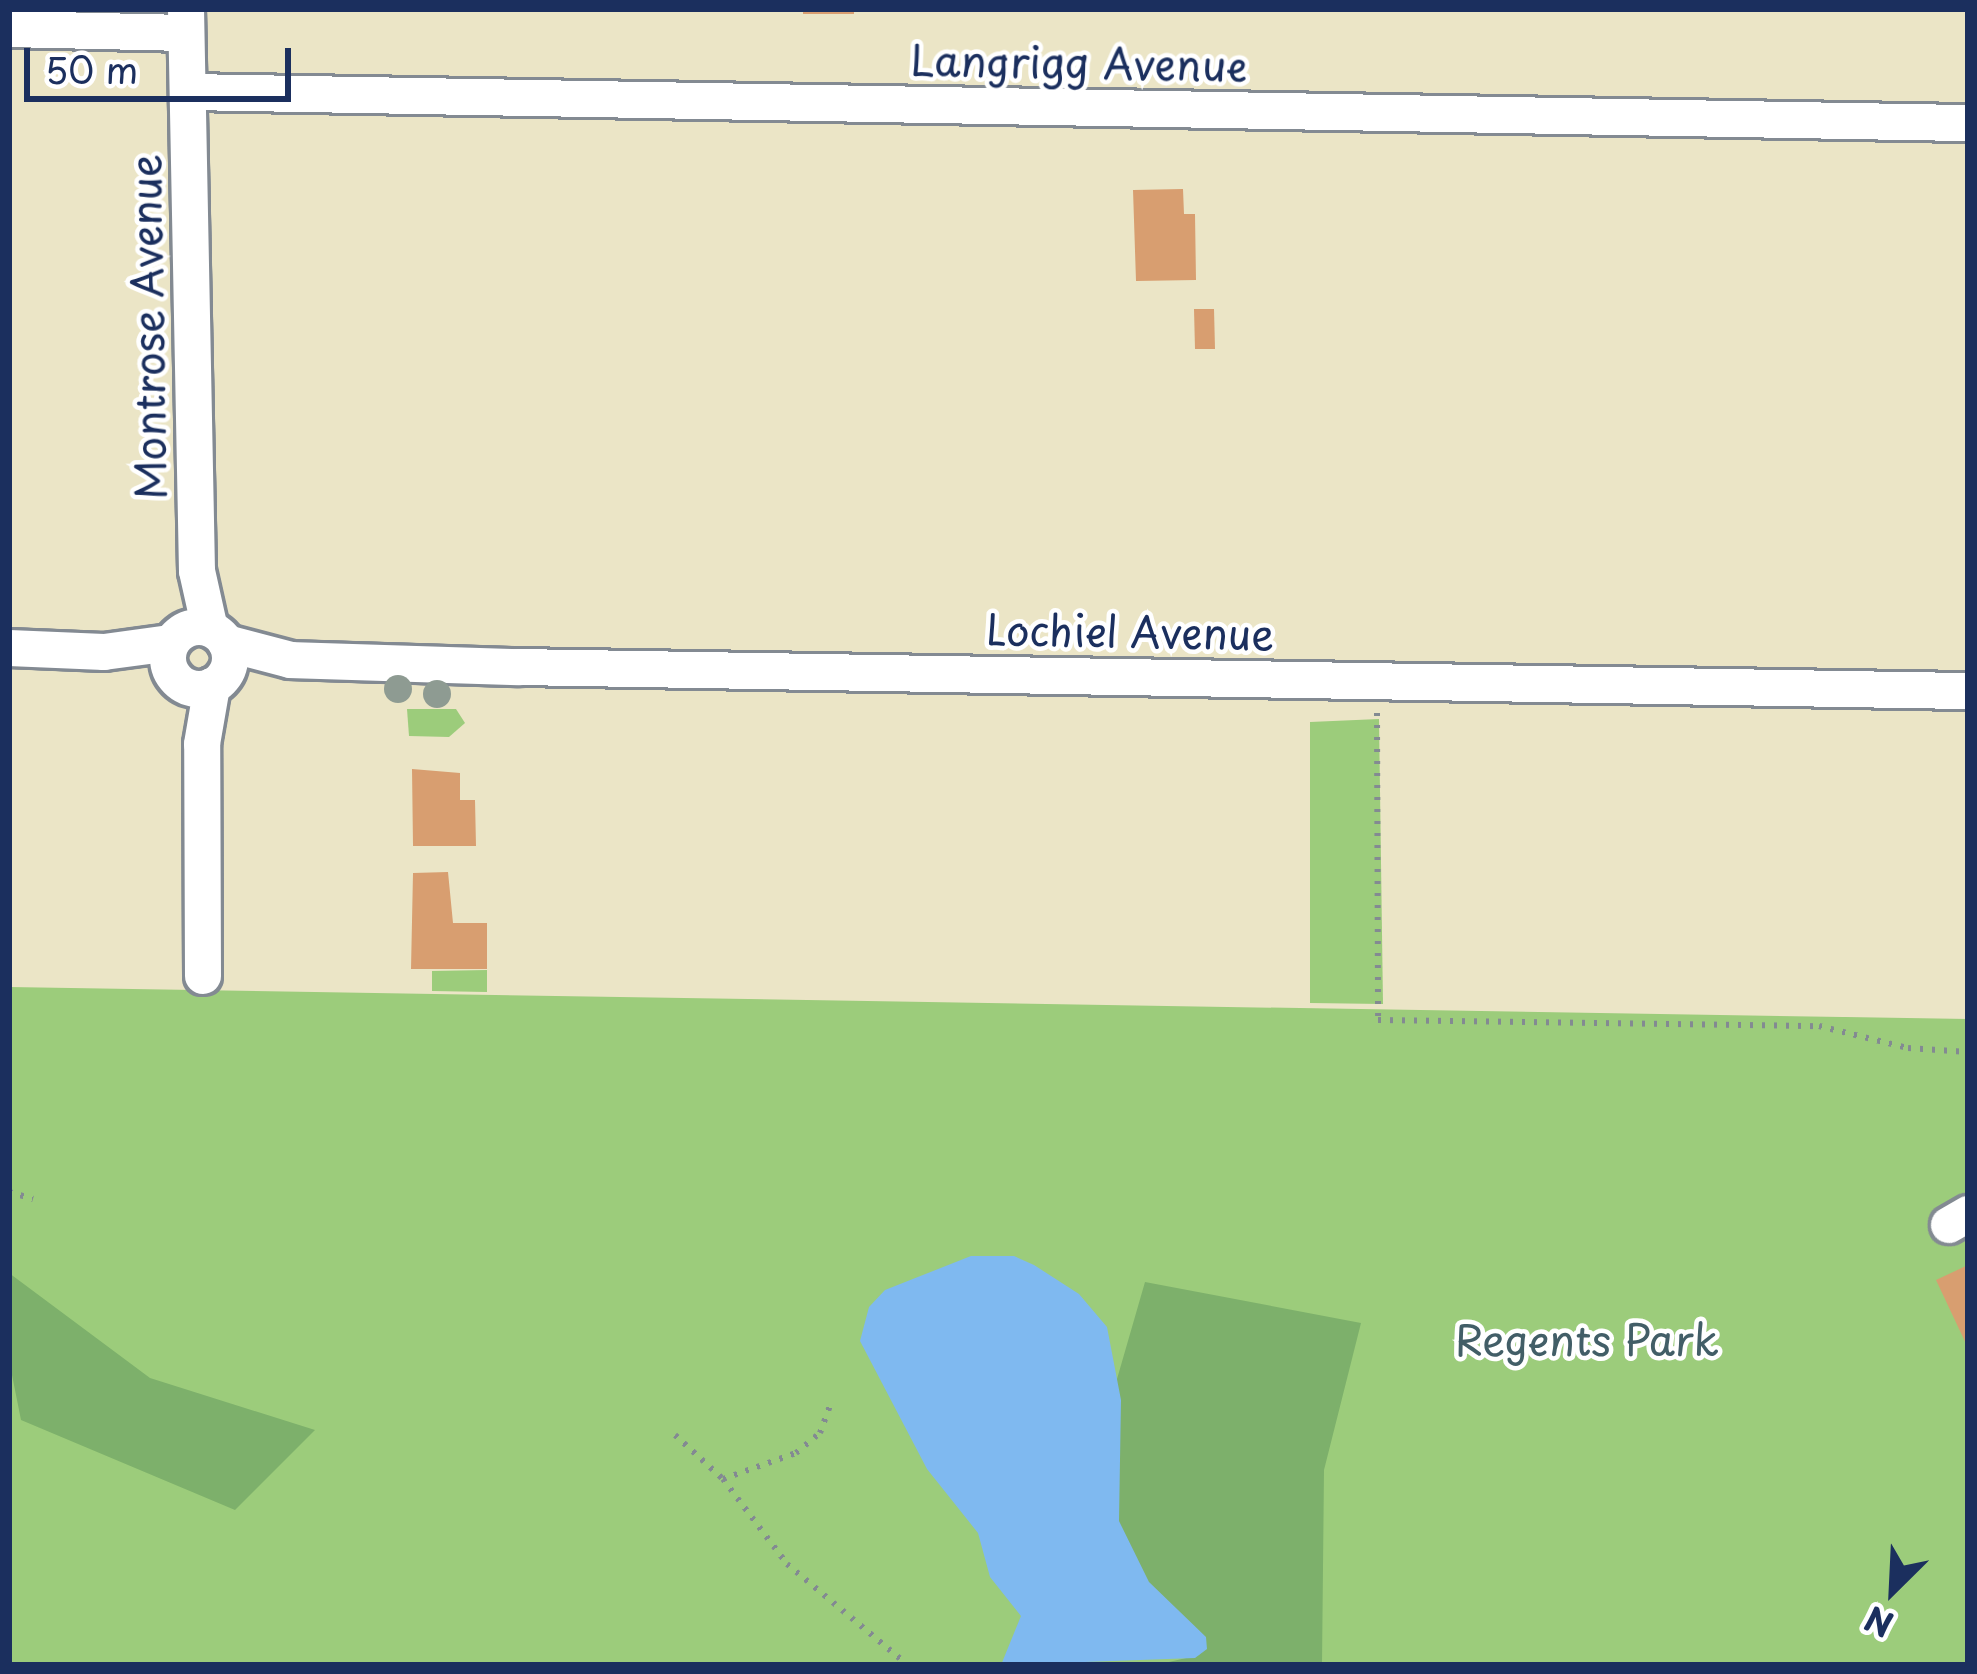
<!DOCTYPE html>
<html>
<head>
<meta charset="utf-8">
<style>
  body { margin:0 }
  #map { position:relative; width:1977px; height:1674px; overflow:hidden; background:#ebe5c6; font-family:"Playpen Sans",sans-serif }
  div>[style] { position:absolute }
  [style*='--x'] { left:calc(var(--x)*1px); top:calc(var(--y)*1px); width:calc(var(--w)*1px); rotate:calc(var(--a)*1deg) }
  .green>* { inset:0; background:#9ccc7b }
  .forest>* { inset:0; background:#7db06b }
  .water>* { inset:0; background:#7fb9f0 }
  .building>* { inset:0; background:#d89e70 }
  .path>* { height:6px; margin-top:-3px; transform-origin:0; background:repeating-linear-gradient(90deg,#838a92 0 3px,transparent 0 12px) }
  .roads { filter:drop-shadow(3px 0 #838a92) drop-shadow(-3px 0 #838a92) drop-shadow(0 3px #838a92) drop-shadow(0 -3px #838a92) }
  .minor>* { height:36px; margin:-18px; padding:0 18px; transform-origin:18px; border-radius:18px; background:#fff }
  .minor>.ring { margin:-18px; padding:0; box-sizing:content-box; background:none; border:36px solid #fff; border-radius:50% }
  .trees>* { width:28px; height:28px; margin:-14px; border-radius:50%; background:#8e9b92 }
  span { translate:-50% -50%; white-space:nowrap; text-align:center; line-height:1.15; -webkit-text-stroke:9px #fff; paint-order:stroke }
  .street-label { font-size:42px; color:#1b2f5e }
  .park-label { font-size:42px; color:#425e67 }
  .frame { position:absolute; inset:0; border:12px solid #1b2f5e; pointer-events:none }
  .north { position:absolute; left:1833px; top:1530px; width:120px; height:120px; -webkit-text-stroke:9px #fff; paint-order:stroke; rotate:204deg; font-size:33px; font-weight:700; line-height:48px; text-align:center; color:#1b2f5e }
  .north::after { content:''; display:block; margin:auto; width:42px; height:54px; background:#1b2f5e; clip-path:polygon(50% 0,100% 100%,50% 72%,0 100%) }
  .scale { position:absolute; left:24px; top:48px; width:267px; height:54px; box-sizing:border-box; border:6px solid #1b2f5e; border-top:0; padding-left:15px; font-size:36px; line-height:42px; white-space:nowrap; color:#1b2f5e; -webkit-text-stroke:9px #fff; paint-order:stroke }
</style>
</head>
<body>
<div id="map">
  <div class="green">
    <div style="clip-path:polygon(407px 709px,456px 709px,465px 723px,449px 737px,409px 736px)"></div>
    <div style="clip-path:polygon(1379px 719px,1383px 1004px,1310px 1003px,1310px 722px)"></div>
    <div style="clip-path:polygon(487px 970px,487px 992px,432px 991px,432px 971px)"></div>
    <div style="clip-path:polygon(9px 987px,1968px 1019px,1968px 1665px,9px 1665px)"></div>
  </div>
  <div class="forest">
    <div style="clip-path:polygon(9px 1273px,150px 1378px,315px 1430px,235px 1510px,21px 1420px,9px 1360px)"></div>
    <div style="clip-path:polygon(1145px 1282px,1361px 1323px,1324px 1470px,1322px 1665px,1156px 1665px,1199px 1655px,1206px 1638px,1136px 1570px,1117px 1537px,1107px 1483px,1117px 1379px)"></div>
  </div>
  <div class="water">
    <div style="clip-path:polygon(971px 1256px,1014px 1256px,1034px 1265px,1079px 1294px,1107px 1327px,1121px 1400px,1119px 1521px,1149px 1582px,1206px 1637px,1207px 1649px,1195px 1658px,1001px 1665px,1021px 1616px,990px 1577px,978px 1533px,927px 1469px,860px 1341px,869px 1307px,885px 1290px)"></div>
  </div>
  <div class="building">
    <div style="clip-path:polygon(803px 9px,854px 9px,854px 14px,803px 14px)"></div>
    <div style="clip-path:polygon(1183px 189px,1184px 214px,1195px 214px,1196px 280px,1136px 281px,1133px 190px)"></div>
    <div style="clip-path:polygon(1194px 309px,1214px 309px,1215px 349px,1195px 349px)"></div>
    <div style="clip-path:polygon(412px 769px,460px 773px,460px 800px,475px 800px,476px 846px,413px 846px)"></div>
    <div style="clip-path:polygon(448px 872px,453px 923px,487px 923px,487px 969px,411px 969px,413px 873px)"></div>
    <div style="clip-path:polygon(1968px 1265px,1968px 1348px,1936px 1280px)"></div>
  </div>
  <div class="path">
    <div style="--x:1377;--y:713;--w:307;--a:89.8"></div>
    <div style="--x:1378;--y:1020;--w:441;--a:0.8"></div>
    <div style="--x:1819;--y:1026;--w:92;--a:13.9"></div>
    <div style="--x:1908;--y:1048;--w:60;--a:3.8"></div>
    <div style="--x:9;--y:1192;--w:25;--a:16"></div>
    <div style="--x:675;--y:1435;--w:65;--a:42.5"></div>
    <div style="--x:723;--y:1479;--w:106;--a:53"></div>
    <div style="--x:787;--y:1564;--w:158;--a:39.9"></div>
    <div style="--x:723;--y:1479;--w:77;--a:-19.6"></div>
    <div style="--x:796;--y:1453;--w:31;--a:-40"></div>
    <div style="--x:820;--y:1433;--w:33;--a:-70"></div>
  </div>
  <div class="roads">
    <div class="minor">
      <div style="--x:186;--y:9;--w:562;--a:88.88"></div>
      <div style="--x:197;--y:571;--w:59;--a:77.4"></div>
      <div style="--x:9;--y:29;--w:177;--a:1.3"></div>
      <div style="--x:188;--y:92;--w:1780;--a:1"></div>
      <div class="ring" style="left:168px;top:627px;width:26px;height:26px"></div>
      <div style="--x:226;--y:643;--w:67;--a:14.7"></div>
      <div style="--x:291;--y:660;--w:226;--a:1.8"></div>
      <div style="--x:517;--y:667;--w:1451;--a:0.95"></div>
      <div style="--x:9;--y:648;--w:95;--a:2.4"></div>
      <div style="--x:104;--y:652;--w:68;--a:-7.7"></div>
      <div style="--x:203;--y:976;--w:232;--a:-90.2"></div>
      <div style="--x:202;--y:744;--w:59;--a:-80.2"></div>
      <div style="--x:1949;--y:1225;--w:22;--a:-30"></div>
    </div>
  </div>
  <div class="trees">
    <div style="left:398px;top:689px"></div>
    <div style="left:437px;top:694px"></div>
  </div>
  <div class="street-label">
    <span style="left:1079px;top:62px;rotate:1deg">Langrigg Avenue</span>
    <span style="left:147px;top:327px;rotate:-91deg">Montrose Avenue</span>
    <span style="left:1130px;top:631px;rotate:1deg">Lochiel Avenue</span>
  </div>
  <div class="park-label">
    <span style="left:1587px;top:1339px">Regents Park</span>
  </div>
  <div class="frame"></div>
  <div class="north">N</div>
  <div class="scale">50 m</div>
</div>
</body>
</html>
